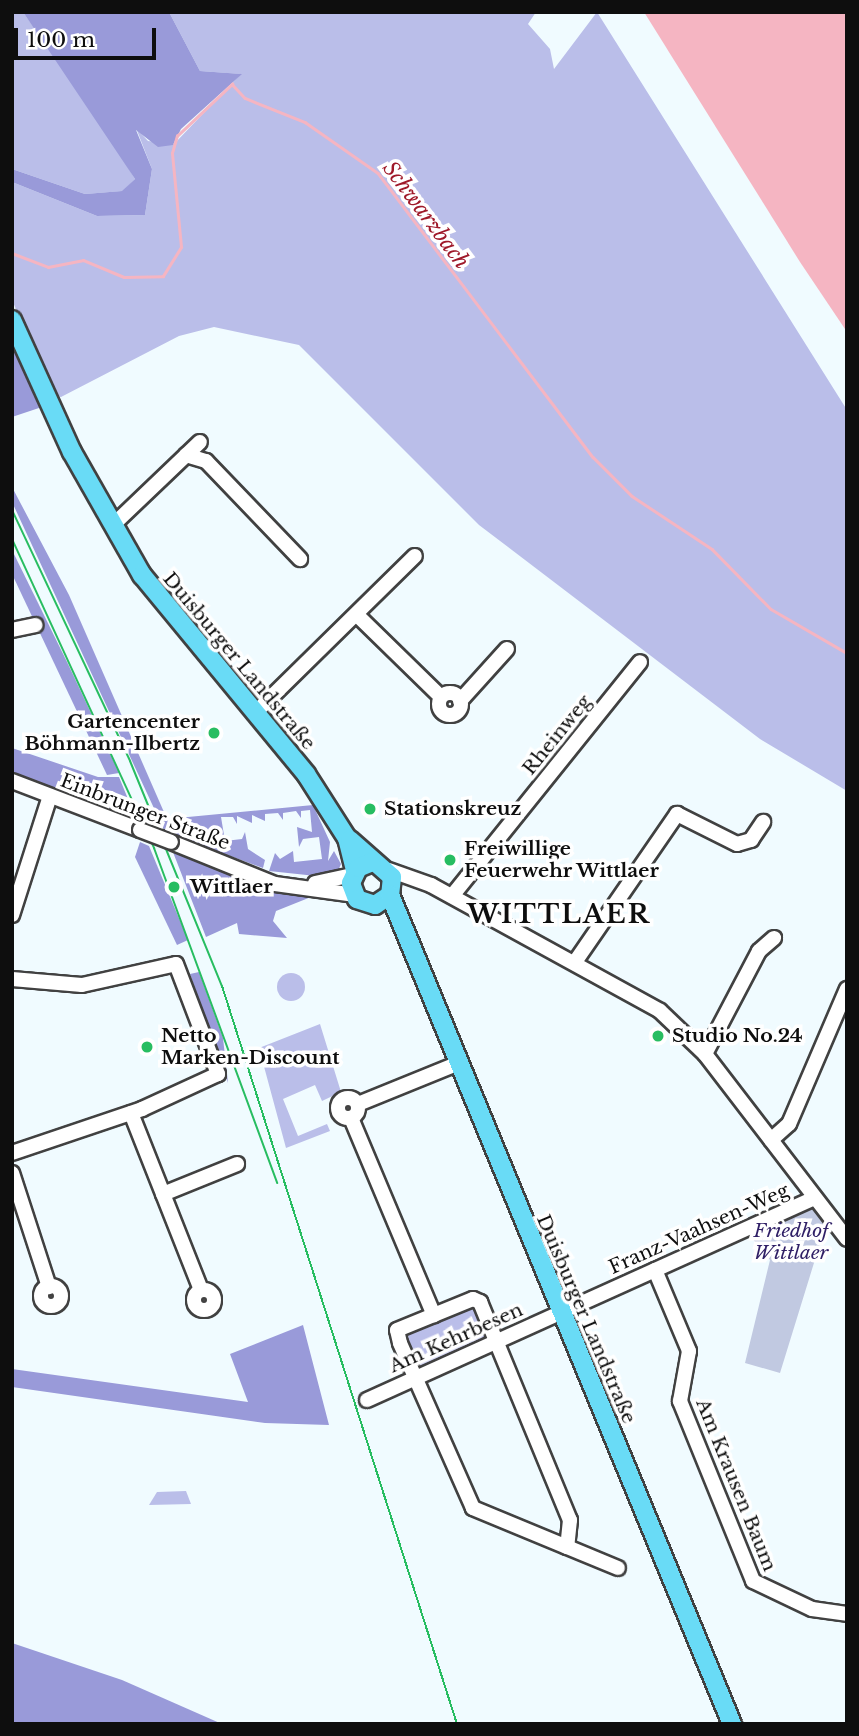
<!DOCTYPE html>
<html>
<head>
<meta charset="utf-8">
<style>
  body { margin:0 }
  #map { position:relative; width:859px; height:1736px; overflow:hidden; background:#f0fbff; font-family:"Libre Baskerville",serif }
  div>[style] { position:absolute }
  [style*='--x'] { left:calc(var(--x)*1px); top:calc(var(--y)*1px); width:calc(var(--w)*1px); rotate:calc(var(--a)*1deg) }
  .green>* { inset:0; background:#babee9 }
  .round { border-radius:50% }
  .forest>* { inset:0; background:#999ad9 }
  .cemetery>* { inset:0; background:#c1c9e1 }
  .water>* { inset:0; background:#f5b5c2 }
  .stream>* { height:2.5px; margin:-1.25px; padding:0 1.25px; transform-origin:1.25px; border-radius:1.25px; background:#f5b5c2 }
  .roads { filter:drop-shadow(2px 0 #414141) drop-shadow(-2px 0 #414141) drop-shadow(0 2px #414141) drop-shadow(0 -2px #414141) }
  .minor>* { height:14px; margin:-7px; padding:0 7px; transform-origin:7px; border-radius:7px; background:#fff }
  .minor>.ring { margin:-7px; padding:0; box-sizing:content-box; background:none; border:14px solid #fff; border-radius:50% }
  .major>* { height:18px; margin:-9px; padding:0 9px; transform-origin:9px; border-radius:9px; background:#69dbf6 }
  .tram>* { height:2px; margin:-1px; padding:0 1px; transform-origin:1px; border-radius:1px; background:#28bd61 }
  .bridges { filter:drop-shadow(2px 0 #414141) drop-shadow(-2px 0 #414141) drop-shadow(0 2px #414141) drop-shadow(0 -2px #414141) }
  .minor-bridge>* { height:14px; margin:-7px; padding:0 7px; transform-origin:7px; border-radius:7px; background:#fff }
  .dots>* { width:19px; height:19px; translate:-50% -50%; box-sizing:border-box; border:4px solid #fff; border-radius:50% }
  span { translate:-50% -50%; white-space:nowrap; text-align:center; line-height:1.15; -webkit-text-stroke:7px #fff; paint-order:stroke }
  .street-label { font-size:19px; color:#0e0e0e }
  .poi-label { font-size:19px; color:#0e0e0e; font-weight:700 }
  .right { translate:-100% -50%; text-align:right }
  .left { translate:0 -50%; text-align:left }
  .park-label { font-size:19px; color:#2f1f66; font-style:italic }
  .water-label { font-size:21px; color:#9f192a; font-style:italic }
  .district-label { font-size:26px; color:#0e0e0e; font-weight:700; letter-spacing:2px }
  .frame { position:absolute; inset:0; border:14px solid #0e0e0e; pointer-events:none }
  .scale { position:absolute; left:14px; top:28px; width:142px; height:32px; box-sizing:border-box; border:4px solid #0e0e0e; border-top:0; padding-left:9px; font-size:21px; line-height:24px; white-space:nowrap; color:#0e0e0e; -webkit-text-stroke:5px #fff; paint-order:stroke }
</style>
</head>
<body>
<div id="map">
  <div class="green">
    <div style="clip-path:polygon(12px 12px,23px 12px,99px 120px,135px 179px,123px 191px,85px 194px,12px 169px)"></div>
    <div style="clip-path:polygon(169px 12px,536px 12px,528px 24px,550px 49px,554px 69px,597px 12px,847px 410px,847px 791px,760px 739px,479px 525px,299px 345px,214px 327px,179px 336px,61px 397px,53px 395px,12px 300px,12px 182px,97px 216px,145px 215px,152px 169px,136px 128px,148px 141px,174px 144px,241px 74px,200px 71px)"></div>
    <div class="round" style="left:277px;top:973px;width:28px;height:28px"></div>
    <div style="clip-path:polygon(320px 1024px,341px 1092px,322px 1101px,315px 1085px,283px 1099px,298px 1136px,327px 1124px,330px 1131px,286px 1148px,259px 1048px)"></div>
    <div style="clip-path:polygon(467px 1304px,475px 1306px,488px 1339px,417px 1370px,402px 1333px)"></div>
    <div style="clip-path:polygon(186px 1491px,191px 1504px,149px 1505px,157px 1492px)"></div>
  </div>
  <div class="forest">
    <div style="clip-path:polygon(23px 12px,169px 12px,200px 71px,242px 74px,181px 129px,173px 145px,158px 147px,136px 130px,152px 169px,145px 215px,97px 216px,12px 182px,12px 169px,85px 194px,122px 191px,135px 179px)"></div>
    <div style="clip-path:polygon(12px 328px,45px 406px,12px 417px)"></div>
    <div style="clip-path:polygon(12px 487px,69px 595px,167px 819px,313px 805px,330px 842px,328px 861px,334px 851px,341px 864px,335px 878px,269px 871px,275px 853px,280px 859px,293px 851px,294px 862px,322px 859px,319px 837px,303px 839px,299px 847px,297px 827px,312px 832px,310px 810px,301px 811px,301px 818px,296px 811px,283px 813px,283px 820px,278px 813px,265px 814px,265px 821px,252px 815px,252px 823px,237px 816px,237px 824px,233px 817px,221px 817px,225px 841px,242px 839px,245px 832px,248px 849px,265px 860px,263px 868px,165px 832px,12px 502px)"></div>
    <div style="clip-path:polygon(12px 550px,69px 666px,119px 773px,107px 775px,12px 574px)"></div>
    <div style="clip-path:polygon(12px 748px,98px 777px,119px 777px,128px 799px,104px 811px,12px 775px)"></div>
    <div style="clip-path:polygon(140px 842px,149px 846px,188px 940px,177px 945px,135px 857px)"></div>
    <div style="clip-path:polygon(171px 847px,310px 894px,311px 897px,276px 911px,273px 921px,287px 938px,239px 934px,237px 923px,206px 937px)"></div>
    <div style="clip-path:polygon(199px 972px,223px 1038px,228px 1083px,190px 974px)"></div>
    <div style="clip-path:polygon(303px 1325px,329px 1425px,265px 1423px,12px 1387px,12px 1369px,248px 1402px,230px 1354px)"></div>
    <div style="clip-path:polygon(12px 1643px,122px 1680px,222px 1724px,12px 1724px)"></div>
  </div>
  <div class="cemetery">
    <div style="clip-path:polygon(809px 1205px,826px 1224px,780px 1373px,745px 1363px,770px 1260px,747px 1232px)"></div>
  </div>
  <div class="water">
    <div style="clip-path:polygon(644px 12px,847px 12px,847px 332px,800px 262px)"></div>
  </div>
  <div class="stream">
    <div style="--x:12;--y:253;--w:39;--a:21"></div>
    <div style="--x:48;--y:267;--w:36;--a:-11"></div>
    <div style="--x:83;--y:260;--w:44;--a:22.5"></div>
    <div style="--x:124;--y:277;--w:39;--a:-1"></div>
    <div style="--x:163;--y:276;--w:34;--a:-58"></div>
    <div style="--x:181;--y:247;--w:94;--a:-95.5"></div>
    <div style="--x:172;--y:153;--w:18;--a:-74"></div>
    <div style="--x:177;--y:136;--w:76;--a:-43.4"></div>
    <div style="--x:232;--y:84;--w:19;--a:47"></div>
    <div style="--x:245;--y:98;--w:65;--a:21.8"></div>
    <div style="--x:305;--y:122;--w:89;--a:34.9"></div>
    <div style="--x:378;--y:173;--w:356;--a:52.9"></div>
    <div style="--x:593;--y:457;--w:55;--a:45"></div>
    <div style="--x:632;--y:496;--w:96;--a:33.5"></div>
    <div style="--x:712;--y:549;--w:84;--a:45.5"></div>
    <div style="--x:771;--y:609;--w:88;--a:30.1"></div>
  </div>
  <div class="roads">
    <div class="minor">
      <div style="--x:186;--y:455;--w:21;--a:17"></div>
      <div style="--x:206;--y:461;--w:136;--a:46.2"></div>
      <div style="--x:113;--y:525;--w:120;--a:-43.7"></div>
      <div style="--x:357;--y:615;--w:117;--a:44.3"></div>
      <div style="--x:12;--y:630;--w:24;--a:-12"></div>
      <div class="ring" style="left:439px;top:693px;width:8px;height:8px"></div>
      <div style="--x:460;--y:701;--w:70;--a:-47.9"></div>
      <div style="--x:255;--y:713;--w:224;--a:-44.5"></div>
      <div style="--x:12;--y:781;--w:137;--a:20.9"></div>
      <div style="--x:171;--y:842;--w:112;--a:22"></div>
      <div style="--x:275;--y:884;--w:81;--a:7.8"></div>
      <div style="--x:389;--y:870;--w:45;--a:19.7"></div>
      <div style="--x:431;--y:885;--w:261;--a:28.8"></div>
      <div style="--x:660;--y:1011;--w:62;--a:43.7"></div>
      <div style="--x:705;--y:1054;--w:233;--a:52.5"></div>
      <div style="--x:315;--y:883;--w:39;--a:-12"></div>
      <div style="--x:452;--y:896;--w:300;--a:-51.2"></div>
      <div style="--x:12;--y:915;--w:125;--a:-72.3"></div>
      <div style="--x:575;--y:962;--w:180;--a:-55.4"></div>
      <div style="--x:677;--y:814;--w:67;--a:26.6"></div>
      <div style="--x:737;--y:844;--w:15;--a:-16"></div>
      <div style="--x:751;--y:840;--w:22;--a:-56"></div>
      <div style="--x:12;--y:979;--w:70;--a:4.9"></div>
      <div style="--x:82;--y:985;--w:96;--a:-12.6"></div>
      <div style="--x:176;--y:964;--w:118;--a:69.1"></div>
      <div style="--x:218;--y:1074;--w:84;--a:155.3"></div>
      <div style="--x:142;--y:1109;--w:137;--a:161.3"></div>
      <div style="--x:705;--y:1054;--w:116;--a:-62.3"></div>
      <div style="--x:759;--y:951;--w:20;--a:-41"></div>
      <div class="ring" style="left:338px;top:1098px;width:6px;height:6px"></div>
      <div style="--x:358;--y:1104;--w:109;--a:-22.1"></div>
      <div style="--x:131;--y:1113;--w:190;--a:68.4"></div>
      <div style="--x:351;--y:1118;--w:214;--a:67.2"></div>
      <div style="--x:771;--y:1140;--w:24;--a:-42"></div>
      <div style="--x:789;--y:1124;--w:147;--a:-66.8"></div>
      <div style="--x:12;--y:1173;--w:120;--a:72"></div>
      <div style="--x:163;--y:1194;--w:80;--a:-22.1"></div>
      <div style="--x:655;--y:1270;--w:88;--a:67.2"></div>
      <div style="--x:689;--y:1351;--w:51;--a:100.2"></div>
      <div style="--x:680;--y:1401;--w:194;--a:67.9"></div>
      <div style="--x:753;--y:1581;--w:65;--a:25.4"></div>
      <div style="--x:812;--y:1609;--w:35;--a:8"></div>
      <div class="ring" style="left:41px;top:1286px;width:6px;height:6px"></div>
      <div class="ring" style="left:194px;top:1290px;width:6px;height:6px"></div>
      <div style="--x:473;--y:1299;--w:8;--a:23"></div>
      <div style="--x:480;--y:1302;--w:236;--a:67.6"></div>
      <div style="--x:570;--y:1520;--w:27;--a:96"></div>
      <div style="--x:567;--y:1547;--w:102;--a:-157.5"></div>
      <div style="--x:473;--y:1508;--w:180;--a:-113.9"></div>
      <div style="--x:400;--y:1343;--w:13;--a:-103"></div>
      <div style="--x:397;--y:1330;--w:82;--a:-22.2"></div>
      <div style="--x:367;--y:1400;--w:491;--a:-24.3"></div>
      <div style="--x:567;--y:1547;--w:55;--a:22.4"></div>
    </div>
    <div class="major">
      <div style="--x:12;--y:320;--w:145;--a:65.6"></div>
      <div style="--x:72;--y:452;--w:142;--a:60.4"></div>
      <div style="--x:142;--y:575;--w:258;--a:50.5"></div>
      <div style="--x:306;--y:774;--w:76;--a:57.4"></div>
      <div style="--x:347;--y:838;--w:34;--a:76"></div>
      <div style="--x:350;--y:840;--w:56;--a:41.4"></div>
      <div style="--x:392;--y:877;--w:18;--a:96"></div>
      <div style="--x:390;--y:895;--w:18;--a:146"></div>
      <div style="--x:375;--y:905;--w:19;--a:-162"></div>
      <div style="--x:357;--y:899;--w:17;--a:-111"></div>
      <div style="--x:351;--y:883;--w:17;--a:-65"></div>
      <div style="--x:358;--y:868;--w:15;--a:-23"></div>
      <div style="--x:390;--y:895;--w:897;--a:67.58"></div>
    </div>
  </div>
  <div class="tram">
    <div style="--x:12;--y:510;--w:277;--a:64.8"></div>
    <div style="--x:130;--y:761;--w:243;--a:67.8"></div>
    <div style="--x:222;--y:986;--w:775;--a:72.34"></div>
    <div style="--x:12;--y:539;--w:340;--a:65.3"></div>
    <div style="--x:154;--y:848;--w:357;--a:69.8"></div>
  </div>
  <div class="bridges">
    <div class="minor-bridge">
      <div style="--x:140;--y:830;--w:33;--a:21"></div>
    </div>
  </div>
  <div class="dots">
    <div style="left:214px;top:733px;background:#28bd61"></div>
    <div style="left:370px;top:809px;background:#28bd61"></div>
    <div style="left:450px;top:860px;background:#28bd61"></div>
    <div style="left:174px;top:887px;background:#28bd61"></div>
    <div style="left:658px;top:1036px;background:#28bd61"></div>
    <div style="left:147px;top:1047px;background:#28bd61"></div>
  </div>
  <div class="street-label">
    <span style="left:239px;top:661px;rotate:50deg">Duisburger Landstraße</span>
    <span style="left:557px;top:735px;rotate:-51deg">Rheinweg</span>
    <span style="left:145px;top:812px;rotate:21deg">Einbrunger Straße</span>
    <span style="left:699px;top:1229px;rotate:-24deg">Franz-Vaahsen-Weg</span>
    <span style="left:586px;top:1319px;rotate:67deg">Duisburger Landstraße</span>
    <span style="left:456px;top:1338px;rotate:-24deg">Am Kehrbesen</span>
    <span style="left:736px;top:1485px;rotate:68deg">Am Krausen Baum</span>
  </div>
  <div class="poi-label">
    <span class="right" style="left:200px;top:733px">Gartencenter<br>Böhmann-Ilbertz</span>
    <span class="left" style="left:384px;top:809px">Stationskreuz</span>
    <span class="left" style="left:464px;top:860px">Freiwillige<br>Feuerwehr Wittlaer</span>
    <span class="left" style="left:190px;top:887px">Wittlaer</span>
    <span class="left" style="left:161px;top:1047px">Netto<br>Marken-Discount</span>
    <span class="left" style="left:672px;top:1036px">Studio No.24</span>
  </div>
  <div class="park-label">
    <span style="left:791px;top:1242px">Friedhof<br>Wittlaer</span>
  </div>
  <div class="water-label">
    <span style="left:426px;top:215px;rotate:53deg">Schwarzbach</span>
  </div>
  <div class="district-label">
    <span style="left:559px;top:915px">WITTLAER</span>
  </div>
  <div class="frame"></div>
  <div class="scale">100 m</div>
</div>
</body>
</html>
